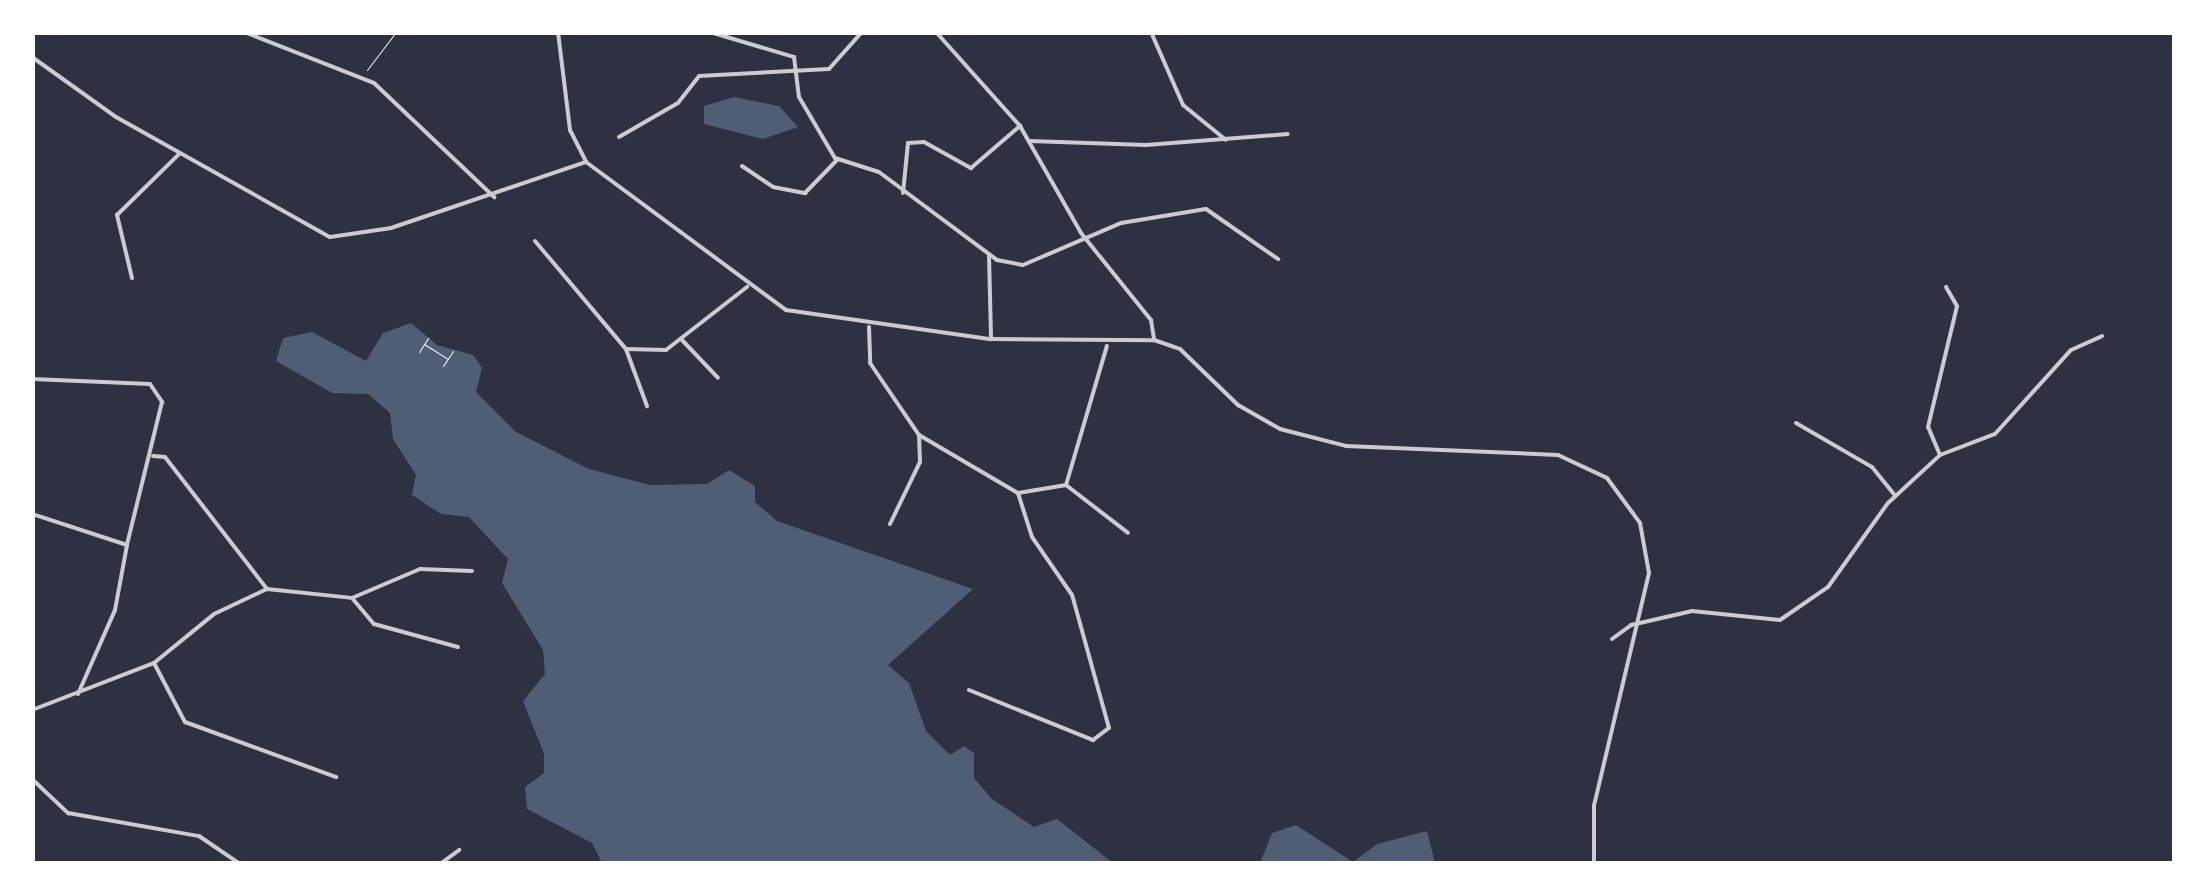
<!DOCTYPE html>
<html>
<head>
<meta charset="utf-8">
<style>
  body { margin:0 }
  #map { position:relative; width:2207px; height:896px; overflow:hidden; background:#2d3142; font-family:"Source Sans 3",sans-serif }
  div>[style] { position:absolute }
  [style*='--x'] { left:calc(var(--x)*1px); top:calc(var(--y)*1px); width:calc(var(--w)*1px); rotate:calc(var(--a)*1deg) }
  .water>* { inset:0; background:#4f5d75 }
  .path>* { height:1px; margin:-0.5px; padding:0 0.5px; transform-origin:0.5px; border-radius:0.5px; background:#fff }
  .minor>* { height:4px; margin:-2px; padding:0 2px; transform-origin:2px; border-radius:2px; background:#caccd0 }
  .tertiary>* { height:4px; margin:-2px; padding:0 2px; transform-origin:2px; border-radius:2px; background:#caccd0 }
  span { translate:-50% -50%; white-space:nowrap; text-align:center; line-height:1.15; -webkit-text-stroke:10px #fff; paint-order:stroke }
  .frame { position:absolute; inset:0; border:35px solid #fff; pointer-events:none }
</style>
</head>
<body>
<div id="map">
  <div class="water">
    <div style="clip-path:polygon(734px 97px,779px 106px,798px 127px,763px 139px,704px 124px,704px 106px)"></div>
    <div style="clip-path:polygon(411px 323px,437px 345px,473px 355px,482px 368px,476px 392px,516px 432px,589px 469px,650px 485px,707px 484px,729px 470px,755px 486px,755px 502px,777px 521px,973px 589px,888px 665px,909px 683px,926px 731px,950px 755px,964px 746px,974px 753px,974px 778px,992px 799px,1034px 827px,1057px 819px,1113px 863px,602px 863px,592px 843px,527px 809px,525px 787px,544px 773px,544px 754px,523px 701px,545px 674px,543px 650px,502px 583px,508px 559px,469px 517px,441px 514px,412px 495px,416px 475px,393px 439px,390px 413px,368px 394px,332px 393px,276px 361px,283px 338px,312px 332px,366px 361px,383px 333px)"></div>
    <div style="clip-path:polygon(1296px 825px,1353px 862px,1377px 844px,1427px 831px,1435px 863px,1260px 863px,1272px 833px)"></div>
  </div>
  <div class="path">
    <div style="--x:367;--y:70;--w:48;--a:-52.7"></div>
    <div style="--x:424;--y:344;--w:28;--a:32"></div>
    <div style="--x:419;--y:352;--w:17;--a:-57"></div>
    <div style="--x:443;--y:366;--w:18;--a:-56"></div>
  </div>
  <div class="minor">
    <div style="--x:244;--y:32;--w:140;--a:21.4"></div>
    <div style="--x:374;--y:83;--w:166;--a:43.5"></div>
    <div style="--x:710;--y:32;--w:88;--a:16.6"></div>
    <div style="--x:794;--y:57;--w:40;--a:82.9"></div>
    <div style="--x:799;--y:97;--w:71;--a:59.5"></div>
    <div style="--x:835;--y:158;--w:46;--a:17.7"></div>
    <div style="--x:879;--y:172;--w:147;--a:36.7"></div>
    <div style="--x:997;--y:260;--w:26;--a:11"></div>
    <div style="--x:1023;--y:265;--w:107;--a:-23.2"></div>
    <div style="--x:1121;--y:223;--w:86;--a:-9.4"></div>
    <div style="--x:1206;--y:209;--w:88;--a:34.8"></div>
    <div style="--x:1151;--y:32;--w:80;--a:66.3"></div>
    <div style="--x:1183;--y:105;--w:55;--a:39.1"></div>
    <div style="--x:32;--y:57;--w:103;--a:35.5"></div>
    <div style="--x:116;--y:117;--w:245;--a:29.3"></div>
    <div style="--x:330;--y:237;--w:62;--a:-8.4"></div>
    <div style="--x:391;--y:228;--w:206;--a:-18.7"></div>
    <div style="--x:619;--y:137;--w:68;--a:-30"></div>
    <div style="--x:678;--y:103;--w:34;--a:-52"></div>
    <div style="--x:699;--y:76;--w:130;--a:-3.1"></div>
    <div style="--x:829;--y:69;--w:50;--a:-48.3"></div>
    <div style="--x:1030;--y:141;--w:116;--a:2"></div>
    <div style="--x:1146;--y:145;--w:142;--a:-4.4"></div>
    <div style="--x:742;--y:166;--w:37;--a:34"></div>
    <div style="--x:773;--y:187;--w:33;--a:11"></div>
    <div style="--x:805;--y:193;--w:47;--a:-45.9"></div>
    <div style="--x:903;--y:193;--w:50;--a:-84.3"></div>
    <div style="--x:908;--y:143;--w:16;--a:-4"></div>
    <div style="--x:924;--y:142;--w:54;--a:29"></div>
    <div style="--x:971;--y:168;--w:65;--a:-40.6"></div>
    <div style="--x:535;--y:241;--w:141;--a:49.9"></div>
    <div style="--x:626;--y:349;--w:40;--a:1.4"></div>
    <div style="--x:666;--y:350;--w:103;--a:-37.9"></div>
    <div style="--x:989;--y:255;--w:84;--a:88.6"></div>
    <div style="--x:132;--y:278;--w:65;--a:-103.4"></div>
    <div style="--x:117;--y:215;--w:88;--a:-44.5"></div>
    <div style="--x:869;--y:327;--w:36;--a:88"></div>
    <div style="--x:870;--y:363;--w:87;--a:55.8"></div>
    <div style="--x:919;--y:435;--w:115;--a:30.4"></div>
    <div style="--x:1018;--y:493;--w:49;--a:-9.5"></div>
    <div style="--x:1066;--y:485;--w:145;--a:-73.6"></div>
    <div style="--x:682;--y:340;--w:52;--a:46.5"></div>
    <div style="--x:626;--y:349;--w:61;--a:69.8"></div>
    <div style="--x:32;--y:379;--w:118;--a:2.4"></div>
    <div style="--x:150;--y:384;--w:22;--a:56"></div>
    <div style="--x:162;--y:402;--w:147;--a:103.8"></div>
    <div style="--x:127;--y:545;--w:100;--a:-161.9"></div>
    <div style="--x:1796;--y:423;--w:88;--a:30.1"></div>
    <div style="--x:1872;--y:467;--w:36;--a:51"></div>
    <div style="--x:1940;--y:455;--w:30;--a:-113"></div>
    <div style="--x:1928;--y:427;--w:124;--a:-76.5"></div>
    <div style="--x:1957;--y:306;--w:22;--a:-120"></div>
    <div style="--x:153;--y:456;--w:12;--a:5"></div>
    <div style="--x:165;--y:457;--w:167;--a:52.3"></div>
    <div style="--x:1066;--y:485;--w:78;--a:37.7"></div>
    <div style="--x:890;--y:524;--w:69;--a:-64.2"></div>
    <div style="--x:920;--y:462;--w:27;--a:-92"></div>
    <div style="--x:352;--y:598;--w:34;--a:50"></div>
    <div style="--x:374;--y:624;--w:87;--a:15.3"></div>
    <div style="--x:1612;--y:639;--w:24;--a:-36"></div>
    <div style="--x:1631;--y:625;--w:63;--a:-12.9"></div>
    <div style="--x:1692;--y:611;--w:88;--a:5.8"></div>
    <div style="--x:1780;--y:620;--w:58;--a:-34.5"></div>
    <div style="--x:1828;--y:587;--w:103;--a:-54.5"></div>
    <div style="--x:1888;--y:503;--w:71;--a:-42.7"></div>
    <div style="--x:1940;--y:455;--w:59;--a:-20.9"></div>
    <div style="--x:1995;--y:434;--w:113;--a:-47.9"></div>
    <div style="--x:2071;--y:350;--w:34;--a:-24"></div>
    <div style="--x:154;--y:663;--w:67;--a:62.3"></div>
    <div style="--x:185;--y:722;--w:161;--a:20"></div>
    <div style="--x:969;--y:690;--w:134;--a:22"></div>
    <div style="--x:1093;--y:740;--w:20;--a:-37"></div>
    <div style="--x:1109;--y:728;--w:138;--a:-105.5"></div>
    <div style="--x:1072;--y:595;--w:70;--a:-124.6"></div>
    <div style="--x:1032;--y:537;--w:46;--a:-107.7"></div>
    <div style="--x:78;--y:694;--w:92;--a:-66.2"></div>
    <div style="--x:115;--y:610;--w:66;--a:-79.5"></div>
    <div style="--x:32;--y:710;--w:131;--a:-21.1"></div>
    <div style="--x:154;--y:663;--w:77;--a:-39.2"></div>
    <div style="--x:214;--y:614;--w:59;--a:-25.3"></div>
    <div style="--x:267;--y:589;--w:85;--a:6"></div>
    <div style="--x:352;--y:598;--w:74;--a:-23.1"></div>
    <div style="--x:420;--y:569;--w:52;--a:2.2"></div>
    <div style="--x:32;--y:779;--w:50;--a:43.4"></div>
    <div style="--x:68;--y:813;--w:133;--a:10"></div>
    <div style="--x:199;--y:836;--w:50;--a:34.3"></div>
    <div style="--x:440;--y:864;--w:24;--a:-36"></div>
  </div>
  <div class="tertiary">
    <div style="--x:558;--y:32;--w:99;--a:83"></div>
    <div style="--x:570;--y:130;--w:36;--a:63"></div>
    <div style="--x:586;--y:162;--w:249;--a:36.5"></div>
    <div style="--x:786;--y:310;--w:207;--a:8.1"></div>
    <div style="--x:991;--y:339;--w:163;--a:0.4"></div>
    <div style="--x:1154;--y:340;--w:28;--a:19"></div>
    <div style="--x:1180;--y:349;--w:81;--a:44"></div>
    <div style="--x:1238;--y:405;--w:48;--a:29.7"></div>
    <div style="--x:1280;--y:429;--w:68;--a:14.4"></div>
    <div style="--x:1346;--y:446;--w:212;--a:2.4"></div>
    <div style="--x:1558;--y:455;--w:54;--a:25.1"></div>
    <div style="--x:1607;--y:478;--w:56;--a:53.7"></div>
    <div style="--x:1640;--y:523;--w:51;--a:79.8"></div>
    <div style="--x:1649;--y:573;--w:238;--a:103.3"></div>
    <div style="--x:1594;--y:805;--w:59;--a:90"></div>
    <div style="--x:936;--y:32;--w:126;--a:48.2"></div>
    <div style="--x:1020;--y:126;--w:123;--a:60.3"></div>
    <div style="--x:1081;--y:233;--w:112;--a:51.2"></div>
    <div style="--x:1151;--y:320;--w:20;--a:81"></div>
  </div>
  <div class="frame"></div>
</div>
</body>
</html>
